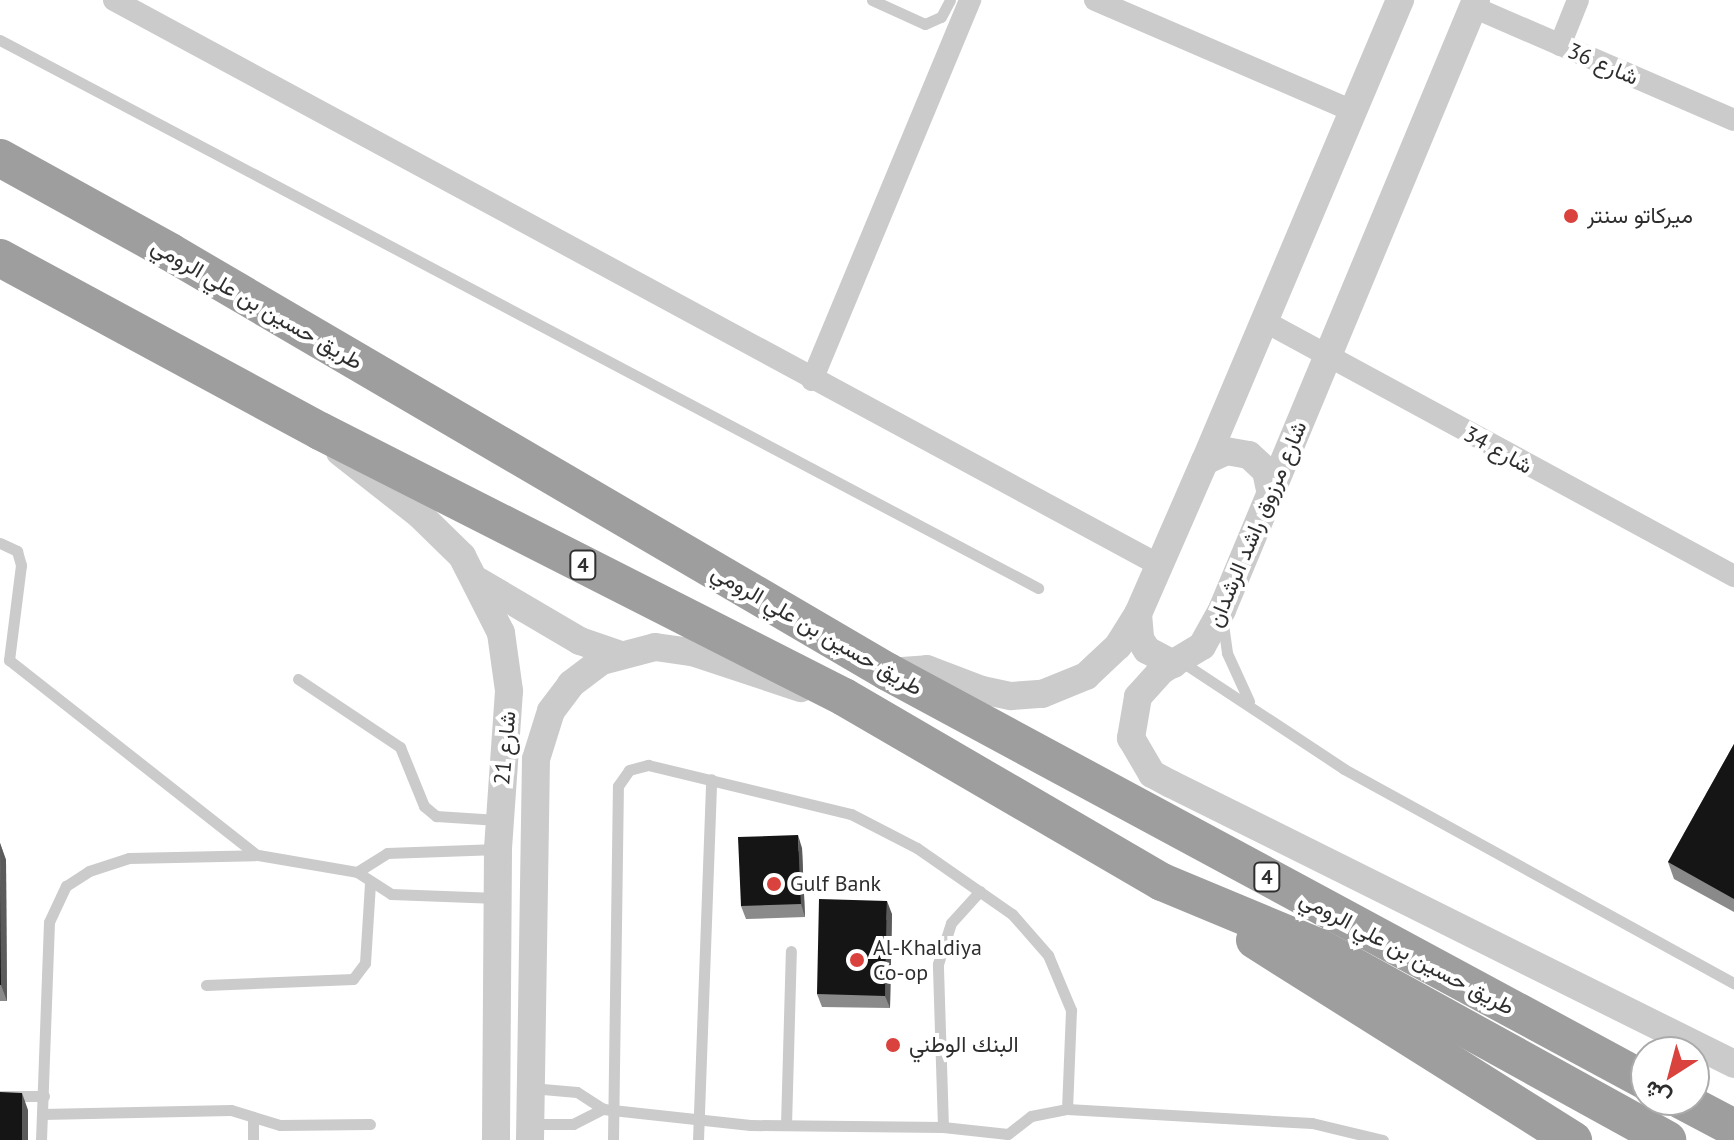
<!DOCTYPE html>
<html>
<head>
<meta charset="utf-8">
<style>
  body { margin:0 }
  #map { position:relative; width:1734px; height:1140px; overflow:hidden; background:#fff; font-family:"PT Sans",Vazirmatn,sans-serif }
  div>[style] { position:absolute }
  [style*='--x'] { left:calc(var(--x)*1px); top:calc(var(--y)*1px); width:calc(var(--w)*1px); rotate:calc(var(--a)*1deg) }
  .service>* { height:11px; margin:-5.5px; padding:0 5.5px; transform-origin:5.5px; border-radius:5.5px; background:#cbcbcb }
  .minor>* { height:22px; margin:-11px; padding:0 11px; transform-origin:11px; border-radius:11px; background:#cbcbcb }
  .tertiary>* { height:28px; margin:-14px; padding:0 14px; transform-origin:14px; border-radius:14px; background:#cbcbcb }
  .trunk>* { height:38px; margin:-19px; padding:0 19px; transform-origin:19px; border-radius:19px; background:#9e9e9e }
  .wall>* { inset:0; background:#8a8a8a }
  .shaded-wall>* { inset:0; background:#5b5b5b }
  .building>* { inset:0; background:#151515 }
  .dots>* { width:22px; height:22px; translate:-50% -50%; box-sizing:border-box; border:4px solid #fff; border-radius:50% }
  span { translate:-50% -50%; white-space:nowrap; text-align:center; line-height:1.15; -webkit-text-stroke:8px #fff; paint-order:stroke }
  .shield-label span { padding:2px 6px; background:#fff; border:2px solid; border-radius:6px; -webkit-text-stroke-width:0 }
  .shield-label { font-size:20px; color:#2e2e2e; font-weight:700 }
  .street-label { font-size:22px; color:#2e2e2e }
  .poi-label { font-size:22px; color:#2e2e2e }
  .left { translate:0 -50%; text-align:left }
  .north { position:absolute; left:1630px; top:1036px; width:80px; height:80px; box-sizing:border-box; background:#fff; border:2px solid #ababab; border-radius:50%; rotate:216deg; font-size:22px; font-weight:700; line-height:32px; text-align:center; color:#2e2e2e }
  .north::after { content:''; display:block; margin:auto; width:28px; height:36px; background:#d9423d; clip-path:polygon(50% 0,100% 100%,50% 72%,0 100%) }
</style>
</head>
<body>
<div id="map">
  <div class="service">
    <div style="--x:872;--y:0;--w:58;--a:24.4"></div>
    <div style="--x:925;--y:24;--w:17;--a:-24"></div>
    <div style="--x:941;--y:17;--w:19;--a:-62"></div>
    <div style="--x:0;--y:40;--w:1174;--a:27.83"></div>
    <div style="--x:0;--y:543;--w:19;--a:25"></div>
    <div style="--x:17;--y:551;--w:15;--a:74"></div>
    <div style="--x:21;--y:565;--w:96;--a:97.2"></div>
    <div style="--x:9;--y:660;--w:315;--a:38.2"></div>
    <div style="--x:1223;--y:624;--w:29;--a:82"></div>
    <div style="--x:1227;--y:653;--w:53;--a:65.4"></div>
    <div style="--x:1182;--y:662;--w:194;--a:33.4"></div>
    <div style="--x:1344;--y:769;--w:445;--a:28.8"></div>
    <div style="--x:298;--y:679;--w:123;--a:33.7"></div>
    <div style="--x:400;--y:747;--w:64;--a:67.9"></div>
    <div style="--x:424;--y:806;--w:16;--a:40"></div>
    <div style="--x:436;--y:816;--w:62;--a:3.7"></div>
    <div style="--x:357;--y:872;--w:36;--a:-32"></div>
    <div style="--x:387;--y:853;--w:111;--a:-2.1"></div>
    <div style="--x:206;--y:985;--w:147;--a:-2.3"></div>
    <div style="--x:353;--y:979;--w:20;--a:-53"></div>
    <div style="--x:365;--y:963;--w:80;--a:-86.4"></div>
    <div style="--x:531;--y:1088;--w:46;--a:5"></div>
    <div style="--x:577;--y:1092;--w:31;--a:33"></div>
    <div style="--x:603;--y:1109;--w:148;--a:6.2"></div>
    <div style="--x:750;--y:1125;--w:193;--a:0.6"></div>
    <div style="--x:943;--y:1127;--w:65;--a:6.1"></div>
    <div style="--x:1008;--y:1134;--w:29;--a:-38"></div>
    <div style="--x:1031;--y:1116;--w:37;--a:-11"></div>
    <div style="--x:1067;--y:1109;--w:245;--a:3.3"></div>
    <div style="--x:1312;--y:1123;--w:73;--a:13.5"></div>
    <div style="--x:0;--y:1096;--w:44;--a:0"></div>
    <div style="--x:42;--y:1114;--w:189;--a:-1.2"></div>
    <div style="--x:231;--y:1110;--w:51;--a:17"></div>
    <div style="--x:280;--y:1125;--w:90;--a:-0.6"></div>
    <div style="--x:253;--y:1117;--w:23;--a:90"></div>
    <div style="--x:531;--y:1124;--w:42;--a:0"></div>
    <div style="--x:573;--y:1124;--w:34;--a:-27"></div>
    <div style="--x:786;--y:1125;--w:174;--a:-88.4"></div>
    <div style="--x:943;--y:1127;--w:163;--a:-91.8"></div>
    <div style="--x:938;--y:964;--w:43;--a:-72.4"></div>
    <div style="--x:951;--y:923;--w:43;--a:-47.8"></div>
    <div style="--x:41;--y:1140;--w:218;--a:-87.9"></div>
    <div style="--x:49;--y:922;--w:40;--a:-65"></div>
    <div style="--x:66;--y:886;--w:27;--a:-33"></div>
    <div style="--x:89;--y:871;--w:42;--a:-18"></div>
    <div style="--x:129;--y:858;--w:129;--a:-1.3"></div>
    <div style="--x:258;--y:855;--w:100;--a:9.7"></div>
    <div style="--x:357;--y:872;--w:40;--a:32.9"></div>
    <div style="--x:391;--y:894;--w:106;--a:2.2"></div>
    <div style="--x:613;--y:1140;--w:354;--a:-89.2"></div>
    <div style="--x:618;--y:786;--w:19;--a:-55"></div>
    <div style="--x:629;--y:770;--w:20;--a:-15"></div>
    <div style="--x:648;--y:765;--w:209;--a:13.6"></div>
    <div style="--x:851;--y:814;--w:74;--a:27.3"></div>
    <div style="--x:917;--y:848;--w:116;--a:34.8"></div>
    <div style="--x:1012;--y:914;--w:55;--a:48.7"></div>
    <div style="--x:1048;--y:955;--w:60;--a:67.3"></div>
    <div style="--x:1071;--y:1010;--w:99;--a:92.3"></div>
    <div style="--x:698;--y:1140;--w:361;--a:-87.9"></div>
  </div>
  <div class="minor">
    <div style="--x:114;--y:0;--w:1188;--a:28.4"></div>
    <div style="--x:1095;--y:0;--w:281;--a:23.3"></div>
    <div style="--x:1473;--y:7;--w:284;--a:23.4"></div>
    <div style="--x:1560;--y:45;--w:48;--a:-68.2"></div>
    <div style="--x:1264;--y:321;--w:535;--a:28.48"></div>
    <div style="--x:812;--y:380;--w:412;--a:-67.4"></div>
  </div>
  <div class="tertiary">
    <div style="--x:1476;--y:0;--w:661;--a:112.61"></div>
    <div style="--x:1222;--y:610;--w:41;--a:119.1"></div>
    <div style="--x:1202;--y:646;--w:47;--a:149"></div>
    <div style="--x:1162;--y:670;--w:36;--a:132"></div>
    <div style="--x:1138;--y:697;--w:42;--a:99.7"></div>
    <div style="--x:1131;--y:738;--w:42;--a:59.7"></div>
    <div style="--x:1152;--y:774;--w:21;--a:28"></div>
    <div style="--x:1171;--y:784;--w:629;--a:26.44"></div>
    <div style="--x:340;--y:452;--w:102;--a:38.2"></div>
    <div style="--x:420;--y:515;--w:59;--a:44.3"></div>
    <div style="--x:462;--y:556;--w:86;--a:63.1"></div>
    <div style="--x:501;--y:633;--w:59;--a:82.1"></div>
    <div style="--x:509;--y:691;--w:158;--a:94"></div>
    <div style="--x:498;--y:849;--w:291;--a:90.4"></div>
    <div style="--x:1205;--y:461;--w:23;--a:-25"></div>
    <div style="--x:1226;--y:451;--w:23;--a:10"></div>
    <div style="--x:1249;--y:455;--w:23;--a:43"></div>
    <div style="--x:1266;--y:471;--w:24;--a:78"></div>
    <div style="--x:478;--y:581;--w:118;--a:30.5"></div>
    <div style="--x:580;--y:641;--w:40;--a:18.9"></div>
    <div style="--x:1138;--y:614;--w:25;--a:85"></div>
    <div style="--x:1140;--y:639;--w:13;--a:58"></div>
    <div style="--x:1147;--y:650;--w:30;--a:28"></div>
    <div style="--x:888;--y:672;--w:39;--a:-4"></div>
    <div style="--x:927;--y:669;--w:59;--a:20.9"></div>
    <div style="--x:982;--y:690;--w:30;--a:12"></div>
    <div style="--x:1011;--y:696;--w:31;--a:-4"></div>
    <div style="--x:1042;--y:694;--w:48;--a:-22.2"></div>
    <div style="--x:1086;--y:676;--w:44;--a:-43.2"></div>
    <div style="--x:1118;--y:646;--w:38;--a:-58"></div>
    <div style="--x:1138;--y:614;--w:167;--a:-66.4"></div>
    <div style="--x:1205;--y:461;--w:501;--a:-67.07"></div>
    <div style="--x:530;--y:1140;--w:381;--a:-89.1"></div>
    <div style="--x:536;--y:759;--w:50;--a:-72.6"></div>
    <div style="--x:551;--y:711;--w:34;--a:-53"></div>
    <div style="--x:571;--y:684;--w:39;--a:-37"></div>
    <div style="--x:602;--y:661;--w:55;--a:-14.8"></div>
    <div style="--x:655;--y:647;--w:37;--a:8"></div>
    <div style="--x:692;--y:652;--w:115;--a:18.3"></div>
  </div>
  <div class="trunk">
    <div style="--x:0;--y:158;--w:194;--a:28.9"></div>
    <div style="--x:170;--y:252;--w:832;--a:30.33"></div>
    <div style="--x:888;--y:672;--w:861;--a:28.35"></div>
    <div style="--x:0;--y:258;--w:364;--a:28.4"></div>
    <div style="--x:320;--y:431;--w:588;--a:26.91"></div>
    <div style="--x:844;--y:697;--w:368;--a:30.2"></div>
    <div style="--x:1162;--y:882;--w:169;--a:22.6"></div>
    <div style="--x:1318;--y:947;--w:399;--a:28.9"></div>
    <div style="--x:1255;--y:940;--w:376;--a:32.2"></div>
    <div style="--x:1681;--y:1100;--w:60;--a:27.8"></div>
  </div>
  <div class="wall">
    <div style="clip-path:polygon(1734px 744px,1734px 912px,1674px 879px,1668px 862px)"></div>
    <div style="clip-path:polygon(0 843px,6px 860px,7px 1001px,0 1001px)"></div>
    <div style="clip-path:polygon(802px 848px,805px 917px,746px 919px,741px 906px)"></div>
    <div style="clip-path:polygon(892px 914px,890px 1008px,822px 1007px,817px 994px)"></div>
  </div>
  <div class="shaded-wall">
    <div style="clip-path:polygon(798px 835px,802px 848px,805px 917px,801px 904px)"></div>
    <div style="clip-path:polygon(0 843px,6px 860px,7px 1001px,1px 985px)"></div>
    <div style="clip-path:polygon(887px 901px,892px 914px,890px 1008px,885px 996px)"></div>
    <div style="clip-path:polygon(22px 1093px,28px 1110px,28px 1140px,22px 1140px)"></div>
  </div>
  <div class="building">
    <div style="clip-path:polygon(1734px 744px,1734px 899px,1668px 862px)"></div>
    <div style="clip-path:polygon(798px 835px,801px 904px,741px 906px,738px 837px)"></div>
    <div style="clip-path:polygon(0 870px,1px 985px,0 985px)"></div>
    <div style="clip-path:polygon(819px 899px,887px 901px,885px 996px,817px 994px)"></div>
    <div style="clip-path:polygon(0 1092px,22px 1093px,22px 1140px,0 1140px)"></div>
  </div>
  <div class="dots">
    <div style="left:1571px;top:216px;background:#d9423d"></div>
    <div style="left:774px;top:884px;background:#d9423d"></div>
    <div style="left:857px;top:960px;background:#d9423d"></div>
    <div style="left:893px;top:1045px;background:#d9423d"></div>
  </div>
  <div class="shield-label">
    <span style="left:583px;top:565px">4</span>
    <span style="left:1267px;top:877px">4</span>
  </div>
  <div class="street-label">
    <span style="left:1603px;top:64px;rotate:23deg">شارع 36</span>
    <span style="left:257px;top:304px;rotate:30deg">طريق حسين بن علي الرومي</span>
    <span style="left:1498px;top:450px;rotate:29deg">شارع 34</span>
    <span style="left:1257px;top:524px;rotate:-67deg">شارع مرزوق راشد الرشدان</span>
    <span style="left:817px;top:630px;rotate:30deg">طريق حسين بن علي الرومي</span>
    <span style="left:505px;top:748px;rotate:-85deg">شارع 21</span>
    <span style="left:1407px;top:953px;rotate:28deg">طريق حسين بن علي الرومي</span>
  </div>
  <div class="poi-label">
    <span class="left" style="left:1587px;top:216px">ميركاتو سنتر</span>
    <span class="left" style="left:790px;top:884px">Gulf Bank</span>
    <span class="left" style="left:873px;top:960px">Al-Khaldiya<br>Co-op</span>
    <span class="left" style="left:909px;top:1045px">البنك الوطني</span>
  </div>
  <div class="north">ش</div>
</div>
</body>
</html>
